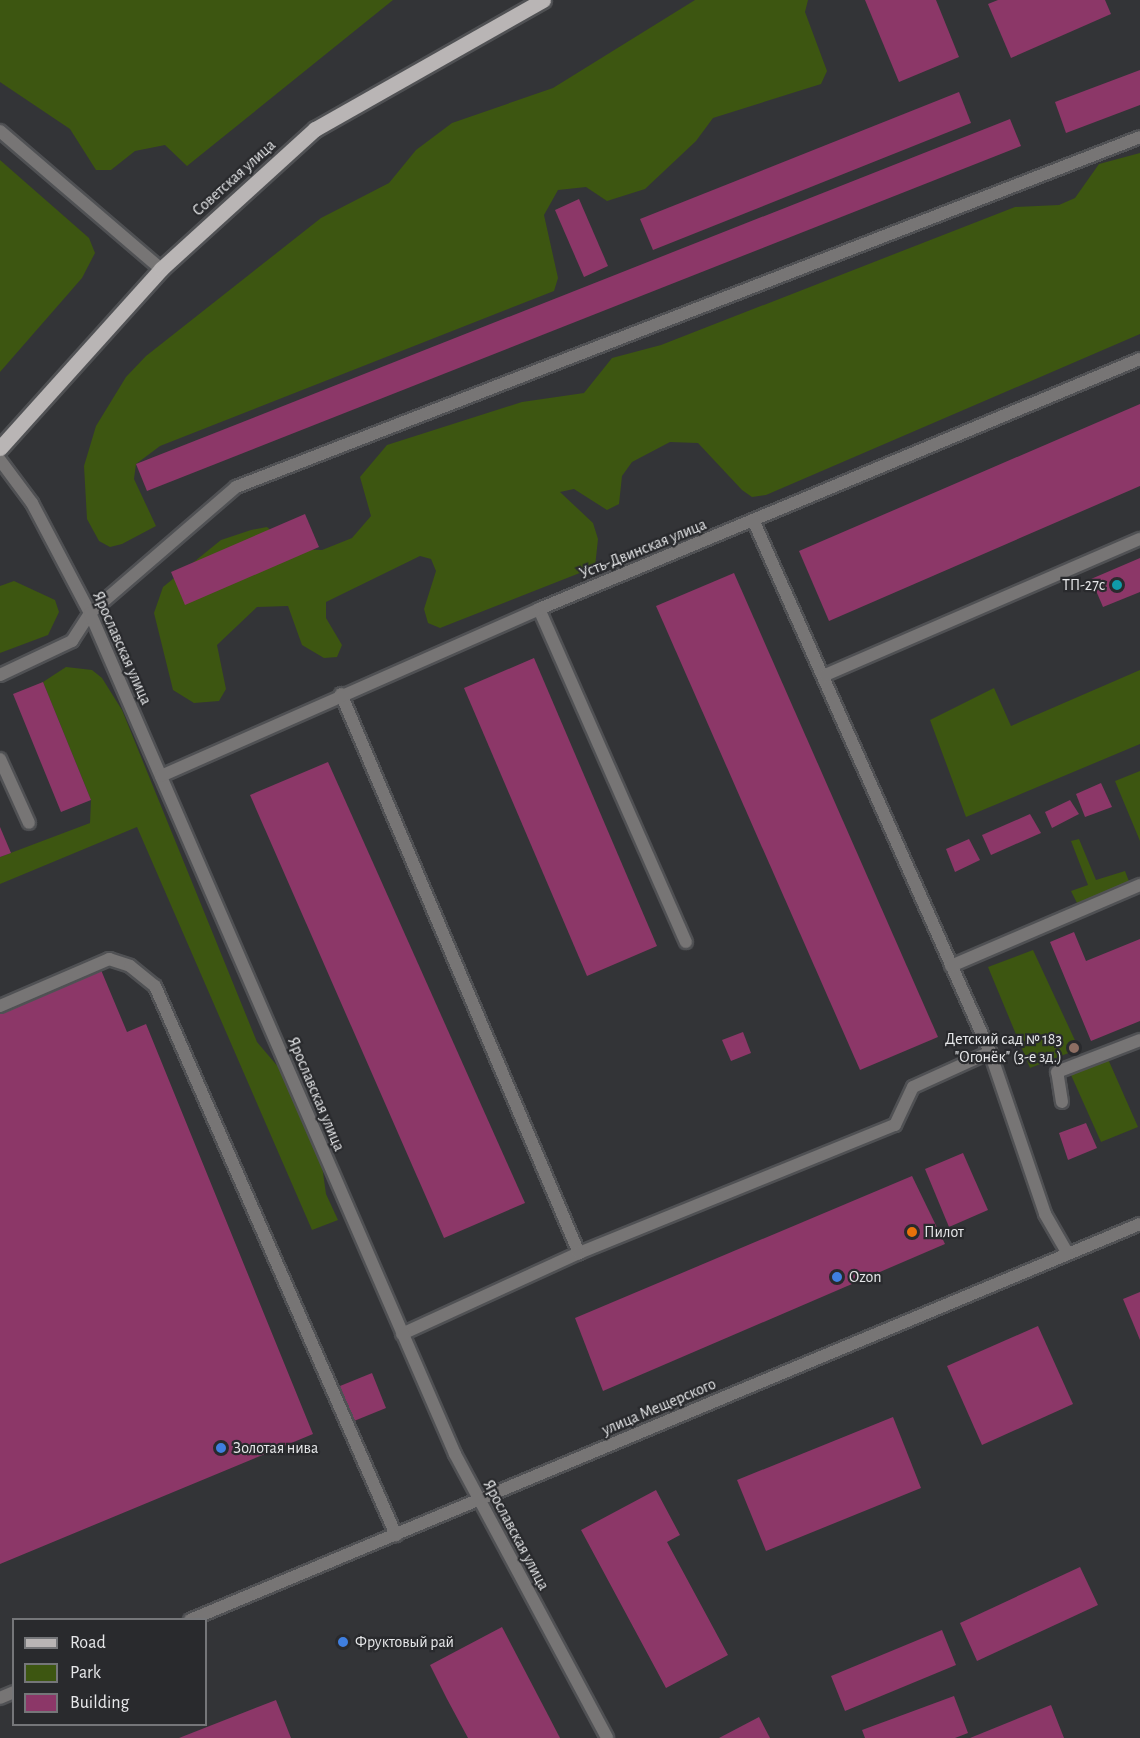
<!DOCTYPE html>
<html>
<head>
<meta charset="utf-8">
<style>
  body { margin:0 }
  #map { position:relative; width:1140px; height:1738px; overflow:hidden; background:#333437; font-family:"Alegreya Sans",sans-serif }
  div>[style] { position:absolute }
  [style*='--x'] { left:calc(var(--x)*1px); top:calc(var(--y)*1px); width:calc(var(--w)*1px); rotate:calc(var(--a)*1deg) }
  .green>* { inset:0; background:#3d5611 }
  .building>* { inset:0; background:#8c3768 }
  .roads { filter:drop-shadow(2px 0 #505154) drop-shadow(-2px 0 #505154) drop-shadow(0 2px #505154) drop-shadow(0 -2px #505154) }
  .service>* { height:12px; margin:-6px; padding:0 6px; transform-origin:6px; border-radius:6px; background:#777575 }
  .minor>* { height:12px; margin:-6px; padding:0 6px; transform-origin:6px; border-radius:6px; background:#777575 }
  .primary>* { height:15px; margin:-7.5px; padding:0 7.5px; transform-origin:7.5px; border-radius:7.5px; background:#b9b5b5 }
  .dots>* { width:16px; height:16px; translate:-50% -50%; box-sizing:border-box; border:3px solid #292a2d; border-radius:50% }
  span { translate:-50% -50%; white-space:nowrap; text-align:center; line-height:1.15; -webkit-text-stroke:4.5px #292a2d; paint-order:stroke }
  .street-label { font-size:16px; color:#e7e8ea }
  .poi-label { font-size:16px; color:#e7e8ea }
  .right { translate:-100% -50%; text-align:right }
  .left { translate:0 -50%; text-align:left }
  .legend { position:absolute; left:12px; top:1618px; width:195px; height:108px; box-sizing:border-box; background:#292a2d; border:2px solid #757679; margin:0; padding:8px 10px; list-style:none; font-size:18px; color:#e7e8ea }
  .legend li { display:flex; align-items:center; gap:12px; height:30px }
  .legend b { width:30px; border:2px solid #757679 }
</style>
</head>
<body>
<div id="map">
  <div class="green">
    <div style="clip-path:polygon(0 0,393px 0,187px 166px,165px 145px,135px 151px,111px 170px,96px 170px,70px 129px,0 82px)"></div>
    <div style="clip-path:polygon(695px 0,808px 0,805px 12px,827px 71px,821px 84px,713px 118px,696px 141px,645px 189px,607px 201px,586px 187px,558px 190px,544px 215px,558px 278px,554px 291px,160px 446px,136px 464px,134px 479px,156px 526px,122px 544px,110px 547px,99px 541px,87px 519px,84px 466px,96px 426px,126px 377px,146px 356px,321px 218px,389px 183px,416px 150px,452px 123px,553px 88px)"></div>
    <div style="clip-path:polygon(1140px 153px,1140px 334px,766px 495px,752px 497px,742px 490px,698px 443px,670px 442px,632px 462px,622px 476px,619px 504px,607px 510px,574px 489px,560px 492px,593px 523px,598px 539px,595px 567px,440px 628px,428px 623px,424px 609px,436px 571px,431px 559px,420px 556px,326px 602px,326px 618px,342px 645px,337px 657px,324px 658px,302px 645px,288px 606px,257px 607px,217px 645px,226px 689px,219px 701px,194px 703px,173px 690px,154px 613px,163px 587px,221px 540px,251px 530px,267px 527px,292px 549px,322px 550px,352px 538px,371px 516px,360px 477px,387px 445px,522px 402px,584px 393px,612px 358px,661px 345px,1015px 207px,1059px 205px,1075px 198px,1099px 164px)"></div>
    <div style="clip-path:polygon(0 160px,89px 238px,95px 253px,82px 278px,0 372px)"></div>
    <div style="clip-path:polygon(14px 581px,55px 600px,59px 612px,48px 635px,0 653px,0 586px)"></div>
    <div style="clip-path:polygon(66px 667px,92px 670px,102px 678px,122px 710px,257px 1042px,314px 1109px,326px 1194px,338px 1220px,312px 1230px,137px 827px,0 884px,0 857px,90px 823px,91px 800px,43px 682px)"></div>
    <div style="clip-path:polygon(1140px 670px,1140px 744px,966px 817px,930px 720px,994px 688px,1011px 726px)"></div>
    <div style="clip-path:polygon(1140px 771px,1140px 841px,1115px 781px)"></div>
    <div style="clip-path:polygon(1079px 839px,1096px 880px,1125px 871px,1130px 884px,1077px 903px,1071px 891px,1088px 885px,1071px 841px)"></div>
    <div style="clip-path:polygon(1033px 950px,1079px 1049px,1030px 1068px,988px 967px)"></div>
    <div style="clip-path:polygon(1108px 1059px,1138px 1127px,1101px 1142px,1071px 1075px)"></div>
  </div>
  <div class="building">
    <div style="clip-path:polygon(865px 0,936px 0,959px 57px,899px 82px)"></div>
    <div style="clip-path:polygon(998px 0,1105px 0,1111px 14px,1011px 58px,988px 4px)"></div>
    <div style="clip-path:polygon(1140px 70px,1140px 105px,1066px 133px,1055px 102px)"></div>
    <div style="clip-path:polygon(959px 92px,971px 123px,653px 250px,640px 219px)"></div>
    <div style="clip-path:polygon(1010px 119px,1021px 146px,147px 491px,136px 464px)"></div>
    <div style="clip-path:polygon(579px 199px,608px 266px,584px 277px,555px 210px)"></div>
    <div style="clip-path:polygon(1140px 404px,1140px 486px,829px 621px,799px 551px)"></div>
    <div style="clip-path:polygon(305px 514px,319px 547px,185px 605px,171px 572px)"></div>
    <div style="clip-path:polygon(1140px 558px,1140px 592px,1103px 607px,1091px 579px)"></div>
    <div style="clip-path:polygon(734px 573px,938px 1037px,860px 1070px,656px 606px)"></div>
    <div style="clip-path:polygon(534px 658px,657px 946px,587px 976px,464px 688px)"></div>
    <div style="clip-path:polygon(43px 682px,91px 800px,61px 812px,13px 694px)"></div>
    <div style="clip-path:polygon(328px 762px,525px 1203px,444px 1238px,250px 795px)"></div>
    <div style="clip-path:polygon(1101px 783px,1112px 807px,1085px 817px,1076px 794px)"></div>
    <div style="clip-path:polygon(1070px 800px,1079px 814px,1052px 828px,1045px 812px)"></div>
    <div style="clip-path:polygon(1030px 814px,1041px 833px,991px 855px,982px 835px)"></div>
    <div style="clip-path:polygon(0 827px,11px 853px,0 857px)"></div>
    <div style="clip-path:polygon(969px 839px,980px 860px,955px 872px,946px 849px)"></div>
    <div style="clip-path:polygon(1074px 932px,1086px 961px,1140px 939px,1140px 1021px,1091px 1041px,1050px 942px)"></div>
    <div style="clip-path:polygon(101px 970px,127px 1032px,146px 1024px,313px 1434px,0 1564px,0 1012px)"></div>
    <div style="clip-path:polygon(743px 1032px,751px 1053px,731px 1061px,722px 1040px)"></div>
    <div style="clip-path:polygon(1086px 1123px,1097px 1148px,1068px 1160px,1059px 1133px)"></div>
    <div style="clip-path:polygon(963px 1153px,988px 1210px,949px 1227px,925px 1169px)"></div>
    <div style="clip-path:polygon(912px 1176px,945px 1244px,603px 1391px,575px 1318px)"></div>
    <div style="clip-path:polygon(1140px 1292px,1140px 1340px,1123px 1299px)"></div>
    <div style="clip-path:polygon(1038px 1326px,1073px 1404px,982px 1445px,947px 1366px)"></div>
    <div style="clip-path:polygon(372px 1373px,386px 1408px,354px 1421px,340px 1386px)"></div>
    <div style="clip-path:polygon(893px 1417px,921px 1488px,766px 1551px,737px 1480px)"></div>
    <div style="clip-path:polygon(656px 1490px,680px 1535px,667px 1542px,728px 1655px,666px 1688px,581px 1530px)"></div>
    <div style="clip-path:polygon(1080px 1567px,1098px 1605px,977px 1661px,960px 1623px)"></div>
    <div style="clip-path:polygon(502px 1627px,547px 1713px,560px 1738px,468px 1738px,447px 1699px,430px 1665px)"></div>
    <div style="clip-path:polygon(942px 1630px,956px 1665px,845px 1711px,831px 1676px)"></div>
    <div style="clip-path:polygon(954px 1696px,968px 1733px,955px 1738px,865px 1738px,862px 1730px)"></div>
    <div style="clip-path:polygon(276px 1700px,291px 1738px,179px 1738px)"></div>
    <div style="clip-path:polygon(1051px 1705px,1064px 1738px,970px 1738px)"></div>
    <div style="clip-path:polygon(759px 1717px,770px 1738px,719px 1738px)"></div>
  </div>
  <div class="roads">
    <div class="service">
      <div style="--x:0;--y:131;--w:212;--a:40.6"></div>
      <div style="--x:754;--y:522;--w:580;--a:66"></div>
      <div style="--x:990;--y:1052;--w:171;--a:71.2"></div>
      <div style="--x:1045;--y:1214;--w:46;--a:60.1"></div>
      <div style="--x:539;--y:609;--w:364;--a:66.2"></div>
      <div style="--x:0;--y:675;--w:80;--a:-25.3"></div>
      <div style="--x:72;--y:641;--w:33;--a:-57"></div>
      <div style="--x:90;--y:613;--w:193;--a:-40.8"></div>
      <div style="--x:236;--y:487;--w:969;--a:-21.16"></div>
      <div style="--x:825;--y:675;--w:343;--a:-23.4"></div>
      <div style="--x:341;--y:694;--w:608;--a:66.94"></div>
      <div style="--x:0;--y:759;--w:70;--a:65.6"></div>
      <div style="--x:951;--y:966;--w:206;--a:-23.2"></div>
      <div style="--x:0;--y:1006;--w:119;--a:-23.3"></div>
      <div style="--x:109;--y:959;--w:22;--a:18"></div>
      <div style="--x:130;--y:966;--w:32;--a:39"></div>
      <div style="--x:155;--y:986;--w:600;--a:66.3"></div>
      <div style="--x:1062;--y:1102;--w:30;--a:-99"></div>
      <div style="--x:1057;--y:1072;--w:89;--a:-21.1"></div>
      <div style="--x:402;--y:1334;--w:195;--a:-24.6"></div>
      <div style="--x:579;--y:1253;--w:341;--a:-22.1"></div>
      <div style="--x:895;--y:1125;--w:42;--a:-64.7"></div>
      <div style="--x:913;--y:1087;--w:85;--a:-24.4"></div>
    </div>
    <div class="minor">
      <div style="--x:0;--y:460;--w:54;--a:53.3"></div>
      <div style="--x:32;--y:503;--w:124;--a:62.2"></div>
      <div style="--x:90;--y:613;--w:917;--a:66.54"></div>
      <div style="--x:455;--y:1454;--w:322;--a:61.8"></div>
      <div style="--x:161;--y:776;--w:413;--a:-23.8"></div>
      <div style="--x:539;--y:609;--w:651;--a:-22.59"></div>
      <div style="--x:190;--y:1620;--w:1029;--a:-22.63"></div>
      <div style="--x:0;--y:1698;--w:15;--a:-23"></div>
    </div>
    <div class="primary">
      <div style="--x:0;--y:448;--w:241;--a:-48"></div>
      <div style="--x:161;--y:269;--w:208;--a:-42.3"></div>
      <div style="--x:315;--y:129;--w:262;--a:-29.5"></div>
    </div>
  </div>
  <div class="dots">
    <div style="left:1117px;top:585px;background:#0f9aa8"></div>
    <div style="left:1074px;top:1048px;background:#8d6e63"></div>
    <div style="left:912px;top:1232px;background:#e8710a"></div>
    <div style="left:837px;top:1277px;background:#3f7fe0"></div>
    <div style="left:221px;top:1448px;background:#3f7fe0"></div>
    <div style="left:343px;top:1642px;background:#3f7fe0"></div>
  </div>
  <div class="street-label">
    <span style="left:234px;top:178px;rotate:-42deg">Советская улица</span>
    <span style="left:643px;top:549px;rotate:-22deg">Усть-Двинская улица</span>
    <span style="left:122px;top:648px;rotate:66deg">Ярославская улица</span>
    <span style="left:316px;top:1094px;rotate:67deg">Ярославская улица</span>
    <span style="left:659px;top:1407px;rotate:-23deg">улица Мещерского</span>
    <span style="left:516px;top:1535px;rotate:62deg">Ярославская улица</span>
  </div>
  <div class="poi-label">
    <span class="right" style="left:1105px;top:585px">ТП-27c</span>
    <span class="right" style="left:1062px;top:1048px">Детский сад № 183<br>"Огонёк" (3-е зд.)</span>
    <span class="left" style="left:924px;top:1232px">Пилот</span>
    <span class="left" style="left:849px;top:1277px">Ozon</span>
    <span class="left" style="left:233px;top:1448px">Золотая нива</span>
    <span class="left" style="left:355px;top:1642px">Фруктовый рай</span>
  </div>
  <ul class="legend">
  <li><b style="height:8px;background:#b9b5b5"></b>Road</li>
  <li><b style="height:16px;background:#3d5611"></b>Park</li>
  <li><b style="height:16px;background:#8c3768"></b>Building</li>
  </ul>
</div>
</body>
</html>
